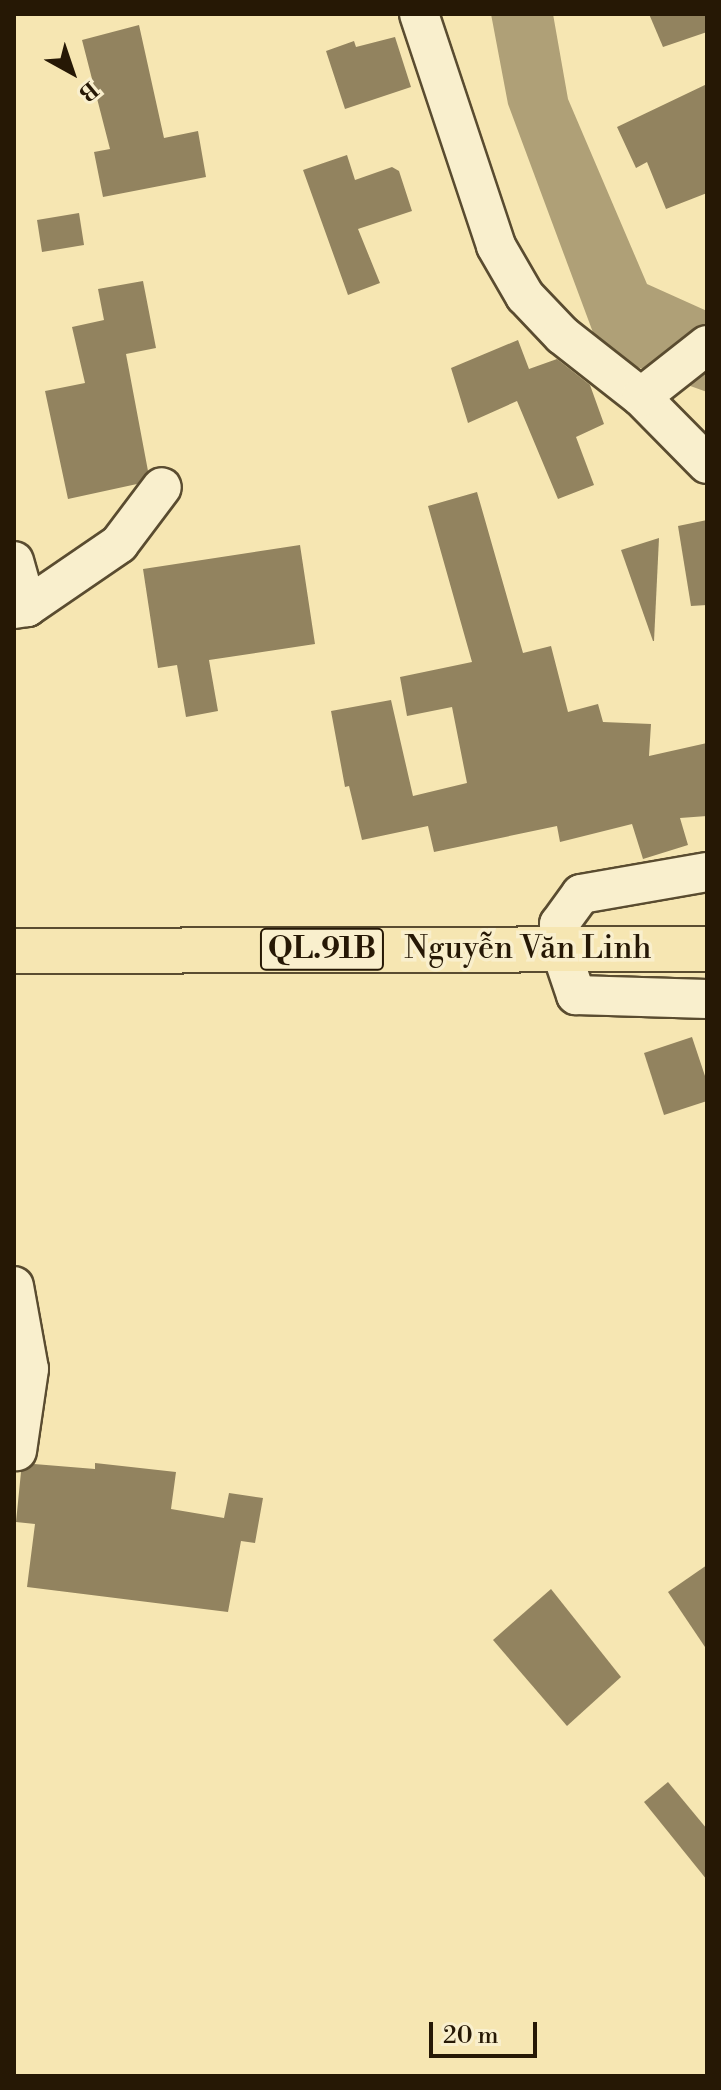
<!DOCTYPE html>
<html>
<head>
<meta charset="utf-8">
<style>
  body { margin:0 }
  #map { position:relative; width:721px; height:2090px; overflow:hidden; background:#f6e6b2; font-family:"Libre Bodoni",serif }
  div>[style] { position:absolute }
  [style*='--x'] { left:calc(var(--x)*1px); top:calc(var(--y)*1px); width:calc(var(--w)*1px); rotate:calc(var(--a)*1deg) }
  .water>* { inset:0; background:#afa077 }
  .building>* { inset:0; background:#92835f }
  .roads { filter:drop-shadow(2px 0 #5a4c30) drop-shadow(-2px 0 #5a4c30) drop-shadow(0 2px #5a4c30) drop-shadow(0 -2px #5a4c30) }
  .street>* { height:38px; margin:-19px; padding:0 19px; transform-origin:19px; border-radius:19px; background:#f9efcd }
  .highway>* { height:44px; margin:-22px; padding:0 22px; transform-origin:22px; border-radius:22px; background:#f6e6b2 }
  span { translate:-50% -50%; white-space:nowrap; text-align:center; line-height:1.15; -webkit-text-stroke:7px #f9efcd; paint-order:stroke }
  .shield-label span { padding:2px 6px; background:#f9efcd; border:2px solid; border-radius:6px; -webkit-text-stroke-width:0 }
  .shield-label { font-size:30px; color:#261805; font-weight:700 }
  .street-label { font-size:32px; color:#261805 }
  .frame { position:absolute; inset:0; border:16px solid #261805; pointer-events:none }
  .north { position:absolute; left:32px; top:32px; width:80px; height:80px; -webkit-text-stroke:6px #f9efcd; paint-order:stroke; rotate:140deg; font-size:22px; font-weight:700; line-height:32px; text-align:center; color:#261805 }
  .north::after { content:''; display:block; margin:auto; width:28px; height:36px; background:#261805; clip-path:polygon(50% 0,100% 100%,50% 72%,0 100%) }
  .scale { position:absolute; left:429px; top:2022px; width:108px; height:36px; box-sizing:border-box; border:4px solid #261805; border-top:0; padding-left:10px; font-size:24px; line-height:28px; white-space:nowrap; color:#261805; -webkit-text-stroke:6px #f9efcd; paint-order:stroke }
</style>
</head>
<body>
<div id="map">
  <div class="water">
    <div style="clip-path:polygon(491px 14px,553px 14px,568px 99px,647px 284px,707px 311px,707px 392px,601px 354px,508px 104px)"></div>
  </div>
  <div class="building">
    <div style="clip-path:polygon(649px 14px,707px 14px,707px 32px,663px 47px)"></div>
    <div style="clip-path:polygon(139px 25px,164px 138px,198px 131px,206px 177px,103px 197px,94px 152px,110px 149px,82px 40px)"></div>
    <div style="clip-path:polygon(395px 37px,411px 87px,345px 109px,326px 51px,354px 41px,356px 47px)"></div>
    <div style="clip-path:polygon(707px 84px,707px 193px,666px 209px,647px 162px,636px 168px,617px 127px)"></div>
    <div style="clip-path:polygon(347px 155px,355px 180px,392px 167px,399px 171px,412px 211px,358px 229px,380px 283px,348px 295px,303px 170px)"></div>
    <div style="clip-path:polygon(79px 213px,84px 245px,42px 252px,37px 220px)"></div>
    <div style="clip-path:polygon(143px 281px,156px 348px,126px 354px,148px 471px,137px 484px,68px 499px,45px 391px,85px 383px,72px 327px,104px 320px,98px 289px)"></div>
    <div style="clip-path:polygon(518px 340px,529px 369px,557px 359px,590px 385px,604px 424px,576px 437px,594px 485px,558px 499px,517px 401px,468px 423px,451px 368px)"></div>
    <div style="clip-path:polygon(477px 492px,523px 653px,551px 646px,568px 712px,598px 704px,603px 722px,651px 724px,649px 756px,707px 743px,707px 816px,680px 818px,688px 845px,643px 859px,632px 824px,560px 842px,557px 826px,434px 852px,428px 826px,362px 840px,349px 786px,345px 787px,331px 711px,391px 700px,413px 796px,467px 783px,452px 707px,407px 716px,400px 677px,472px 662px,428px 506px)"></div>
    <div style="clip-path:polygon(707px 520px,707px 605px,691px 606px,678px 526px)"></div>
    <div style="clip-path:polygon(659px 538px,654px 641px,653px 641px,621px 550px)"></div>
    <div style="clip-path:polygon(300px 545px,315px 644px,209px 660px,218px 711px,186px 717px,177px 665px,158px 668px,143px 569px)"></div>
    <div style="clip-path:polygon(692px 1037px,707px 1082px,707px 1101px,664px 1115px,644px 1053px)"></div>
    <div style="clip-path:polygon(95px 1463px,176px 1472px,171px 1509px,224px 1518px,229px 1493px,263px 1498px,255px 1543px,241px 1541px,228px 1612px,27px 1587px,35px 1524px,16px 1522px,21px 1472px,34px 1464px,95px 1469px)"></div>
    <div style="clip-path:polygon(707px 1565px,707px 1650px,668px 1592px)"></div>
    <div style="clip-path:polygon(551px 1589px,621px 1677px,567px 1726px,493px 1640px)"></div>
    <div style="clip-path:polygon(668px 1782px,707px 1829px,707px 1880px,644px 1802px)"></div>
  </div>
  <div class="roads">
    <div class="street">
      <div style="--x:419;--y:14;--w:244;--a:71.6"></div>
      <div style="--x:496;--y:246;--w:58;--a:59.9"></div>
      <div style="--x:525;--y:296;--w:54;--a:46.5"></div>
      <div style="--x:562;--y:335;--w:100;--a:38.1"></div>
      <div style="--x:641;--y:397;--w:94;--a:45.4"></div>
      <div style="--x:641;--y:397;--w:84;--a:-38.2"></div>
      <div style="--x:14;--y:561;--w:48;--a:74.2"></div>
      <div style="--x:27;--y:607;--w:13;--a:171"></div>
      <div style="--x:27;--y:607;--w:112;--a:-34.4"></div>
      <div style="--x:119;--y:544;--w:71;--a:-53"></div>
      <div style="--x:707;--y:872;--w:128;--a:170.1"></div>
      <div style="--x:581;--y:894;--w:37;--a:126"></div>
      <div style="--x:559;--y:924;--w:24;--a:88"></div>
      <div style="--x:560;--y:948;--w:50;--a:71.2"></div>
      <div style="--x:576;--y:995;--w:131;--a:1.7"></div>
      <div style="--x:14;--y:1286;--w:84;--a:79.8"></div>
      <div style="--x:29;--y:1369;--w:83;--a:98.3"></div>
    </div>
    <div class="highway">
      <div style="--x:14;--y:951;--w:693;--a:-0.17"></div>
    </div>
  </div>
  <div class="shield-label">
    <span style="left:322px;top:949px">QL.91B</span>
  </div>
  <div class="street-label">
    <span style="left:528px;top:948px">Nguyễn Văn Linh</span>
  </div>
  <div class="frame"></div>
  <div class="north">B</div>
  <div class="scale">20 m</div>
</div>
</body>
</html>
